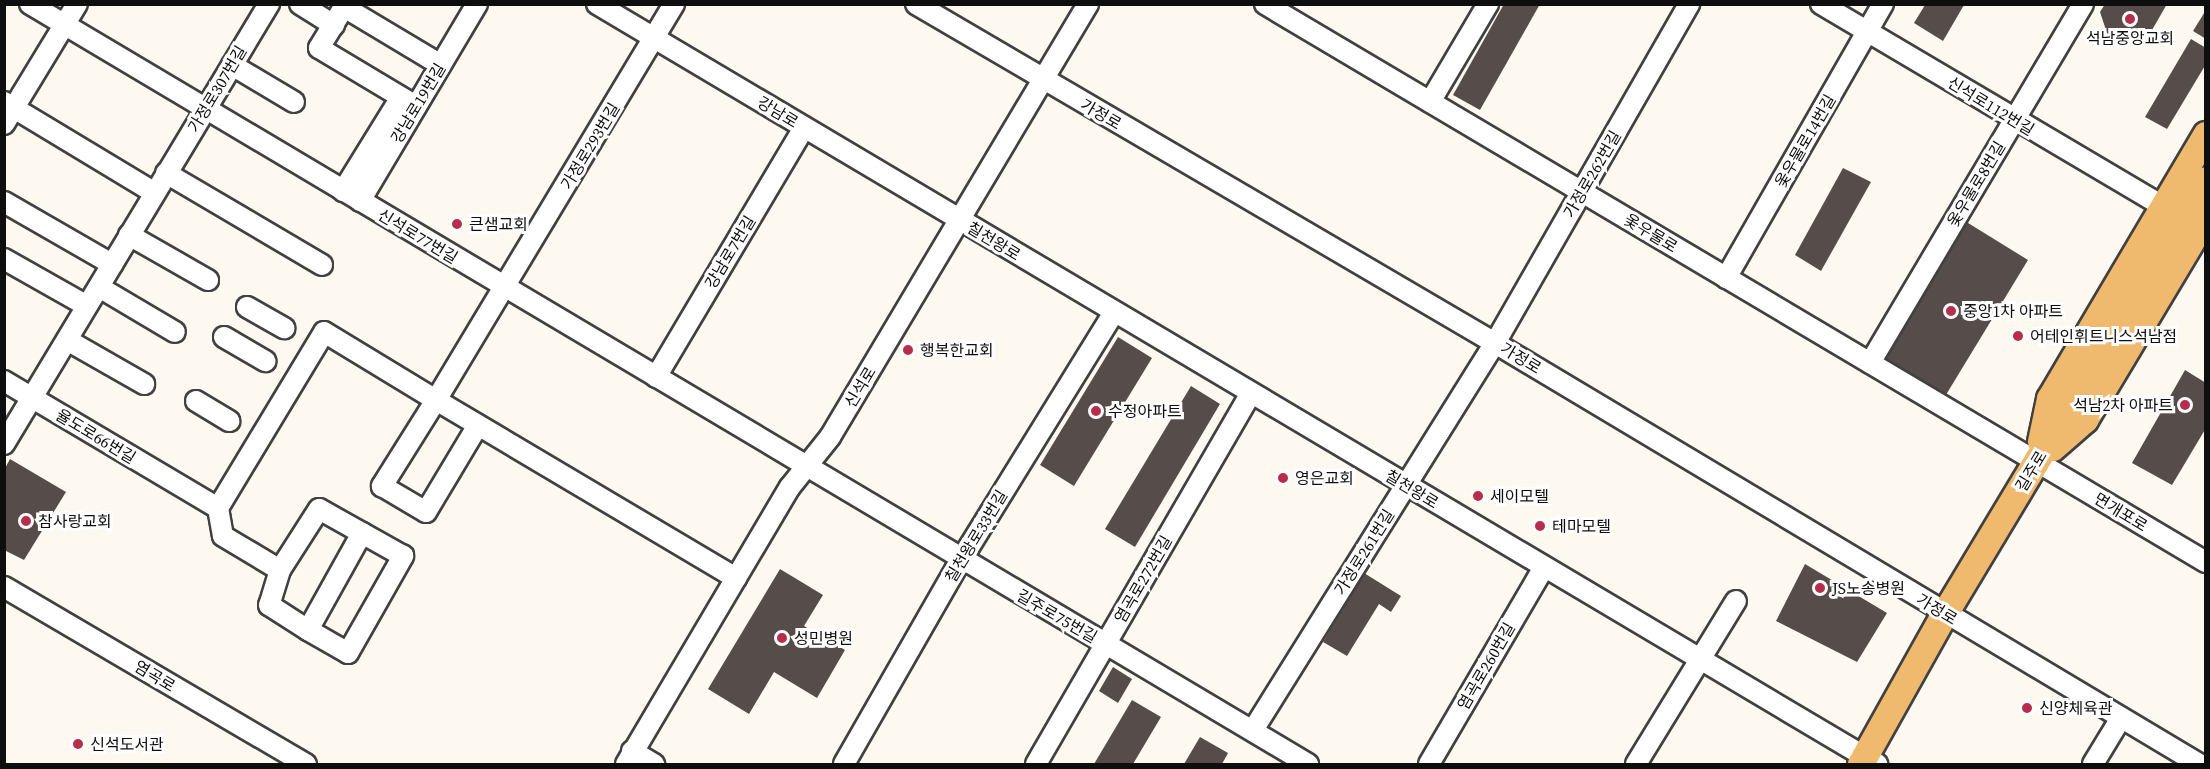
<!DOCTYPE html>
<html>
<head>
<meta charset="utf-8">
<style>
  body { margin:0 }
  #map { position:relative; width:2210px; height:769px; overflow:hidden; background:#fef9f0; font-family:"Source Serif 4","Noto Sans KR",serif }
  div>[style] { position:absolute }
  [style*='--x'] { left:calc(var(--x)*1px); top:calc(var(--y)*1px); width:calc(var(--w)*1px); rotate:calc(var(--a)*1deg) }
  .building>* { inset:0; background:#564d4b }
  .roads { filter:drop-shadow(2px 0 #414141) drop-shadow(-2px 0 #414141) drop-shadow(0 2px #414141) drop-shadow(0 -2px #414141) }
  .minor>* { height:20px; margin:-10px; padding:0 10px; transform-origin:10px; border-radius:10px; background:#fff }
  .major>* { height:26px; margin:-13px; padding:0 13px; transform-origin:13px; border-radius:13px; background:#f0ba6e }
  .dots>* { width:16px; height:16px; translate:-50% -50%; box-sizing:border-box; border:3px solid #fff; border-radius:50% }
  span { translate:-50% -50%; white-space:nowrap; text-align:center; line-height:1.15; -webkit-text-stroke:6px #fff; paint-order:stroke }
  .poi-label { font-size:16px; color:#0e0e0e }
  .left { translate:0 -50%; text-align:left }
  .right { translate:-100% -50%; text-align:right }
  .street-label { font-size:16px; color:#0e0e0e }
  .frame { position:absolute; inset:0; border:6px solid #0e0e0e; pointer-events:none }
</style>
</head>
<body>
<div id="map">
  <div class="building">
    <div style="clip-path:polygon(1504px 4px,1540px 4px,1480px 110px,1453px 95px)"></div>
    <div style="clip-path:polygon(2105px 4px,2167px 4px,2148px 37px,2133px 46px,2108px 36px,2100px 12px)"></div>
    <div style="clip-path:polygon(1925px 5px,1964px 5px,1943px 41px,1914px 23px)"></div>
    <div style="clip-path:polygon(2206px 10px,2206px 39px,2193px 31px)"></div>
    <div style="clip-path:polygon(2191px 39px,2206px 48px,2206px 64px,2167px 129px,2145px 117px)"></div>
    <div style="clip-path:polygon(1843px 168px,1871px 182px,1821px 271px,1795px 255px)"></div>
    <div style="clip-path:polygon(1960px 218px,2028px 260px,1941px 403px,1875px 363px)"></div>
    <div style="clip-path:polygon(1118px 337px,1152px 358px,1074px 486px,1040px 465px)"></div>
    <div style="clip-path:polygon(2185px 370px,2206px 383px,2206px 428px,2172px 485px,2132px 463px)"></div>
    <div style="clip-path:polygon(1191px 386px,1220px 404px,1135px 547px,1105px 529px)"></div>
    <div style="clip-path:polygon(10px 459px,66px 492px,24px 560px,4px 550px,4px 470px)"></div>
    <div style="clip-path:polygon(1805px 564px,1887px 613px,1857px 662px,1776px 621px)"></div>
    <div style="clip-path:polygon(780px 569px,823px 595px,804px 626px,845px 650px,817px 698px,774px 672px,749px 714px,708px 689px)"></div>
    <div style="clip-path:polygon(1364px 573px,1401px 596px,1391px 612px,1379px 604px,1347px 656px,1323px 642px)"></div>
    <div style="clip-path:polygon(1113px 667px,1132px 679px,1118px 703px,1099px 691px)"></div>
    <div style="clip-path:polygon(1132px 700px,1161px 717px,1133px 764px,1094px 764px)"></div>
    <div style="clip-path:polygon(1200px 737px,1228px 753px,1222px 764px,1184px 764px)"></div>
  </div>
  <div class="roads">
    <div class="minor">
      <div style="--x:30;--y:4;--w:1487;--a:30.74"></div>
      <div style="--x:300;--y:4;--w:40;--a:32"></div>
      <div style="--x:597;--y:4;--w:1489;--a:30.7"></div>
      <div style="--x:674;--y:4;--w:462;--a:121"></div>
      <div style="--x:436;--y:400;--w:349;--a:30.7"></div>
      <div style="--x:916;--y:4;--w:671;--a:30.35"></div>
      <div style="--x:1495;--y:343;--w:820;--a:30.88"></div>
      <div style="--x:1265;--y:4;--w:1094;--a:30.67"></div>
      <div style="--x:1821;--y:4;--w:396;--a:30.6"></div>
      <div style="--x:232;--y:65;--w:72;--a:30.8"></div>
      <div style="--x:4;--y:102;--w:176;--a:31.1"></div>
      <div style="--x:1430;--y:102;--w:114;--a:-59.4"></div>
      <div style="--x:416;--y:106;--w:113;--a:-149.1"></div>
      <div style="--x:319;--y:48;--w:48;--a:-58.6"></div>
      <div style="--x:344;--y:7;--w:101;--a:30.9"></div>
      <div style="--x:4;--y:124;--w:140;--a:-58.7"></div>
      <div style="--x:166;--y:173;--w:181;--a:30.5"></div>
      <div style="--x:343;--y:191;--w:110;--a:-58.3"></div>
      <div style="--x:360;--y:201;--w:229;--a:-59.3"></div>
      <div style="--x:4;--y:202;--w:125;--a:29.9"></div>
      <div style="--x:129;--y:235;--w:91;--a:29.7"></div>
      <div style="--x:4;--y:259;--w:95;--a:29.5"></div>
      <div style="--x:1726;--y:278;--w:316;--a:-60.2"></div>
      <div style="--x:99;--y:287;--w:88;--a:30.6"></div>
      <div style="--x:247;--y:307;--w:43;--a:29.6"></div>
      <div style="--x:224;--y:337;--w:48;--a:30.3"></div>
      <div style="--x:67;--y:340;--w:89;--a:29.7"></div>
      <div style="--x:1870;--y:363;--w:417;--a:-59.3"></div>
      <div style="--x:656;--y:377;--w:290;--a:-59.3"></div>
      <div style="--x:4;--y:381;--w:249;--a:30.7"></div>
      <div style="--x:218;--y:508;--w:205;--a:-58.9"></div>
      <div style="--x:324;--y:332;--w:131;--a:31.3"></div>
      <div style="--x:436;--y:400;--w:102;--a:122.1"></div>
      <div style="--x:382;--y:486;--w:51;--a:30.6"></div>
      <div style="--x:426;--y:512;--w:101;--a:-59.1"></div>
      <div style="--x:196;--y:401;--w:39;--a:31"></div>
      <div style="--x:4;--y:444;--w:514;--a:-58.94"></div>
      <div style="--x:218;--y:508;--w:28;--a:80"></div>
      <div style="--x:223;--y:536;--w:66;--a:30.8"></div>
      <div style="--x:280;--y:570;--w:37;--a:107"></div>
      <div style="--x:269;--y:605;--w:46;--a:32.7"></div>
      <div style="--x:308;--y:630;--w:111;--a:-60.9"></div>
      <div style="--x:362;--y:533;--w:49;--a:-150.8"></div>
      <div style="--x:319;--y:509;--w:72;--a:122.6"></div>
      <div style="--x:4;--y:587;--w:350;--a:30.4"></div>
      <div style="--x:308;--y:630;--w:46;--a:29.9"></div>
      <div style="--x:348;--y:653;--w:112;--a:-60.4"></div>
      <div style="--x:403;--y:556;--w:47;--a:-150.7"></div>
      <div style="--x:1253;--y:730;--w:456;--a:-58"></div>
      <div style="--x:1495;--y:343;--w:391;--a:-60.2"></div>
      <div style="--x:632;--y:751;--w:26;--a:31"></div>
      <div style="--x:626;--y:764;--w:322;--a:-59.4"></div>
      <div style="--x:790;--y:487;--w:64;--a:-51.3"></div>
      <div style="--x:830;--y:437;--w:504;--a:-59.21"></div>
      <div style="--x:844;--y:764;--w:235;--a:-60.2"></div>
      <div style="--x:961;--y:560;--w:291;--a:-58.3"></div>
      <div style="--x:1036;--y:764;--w:429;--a:-59.9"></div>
      <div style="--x:1429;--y:764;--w:228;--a:-59.7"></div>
      <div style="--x:1636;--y:764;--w:191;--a:-58.5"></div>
      <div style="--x:2093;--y:764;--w:54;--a:-58.7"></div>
    </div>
    <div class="major">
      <div style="--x:2041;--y:442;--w:44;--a:-78.2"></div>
      <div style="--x:2050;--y:399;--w:307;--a:-59.4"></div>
      <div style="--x:2053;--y:448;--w:43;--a:-41.2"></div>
      <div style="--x:2085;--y:420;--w:235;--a:-59.1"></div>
      <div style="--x:1861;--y:764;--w:172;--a:-60.8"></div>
      <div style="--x:1945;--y:614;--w:506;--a:-58.98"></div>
    </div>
  </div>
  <div class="dots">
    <div style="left:2130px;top:19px;background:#b62e4c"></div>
    <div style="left:457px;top:224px;background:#b62e4c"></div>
    <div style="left:1951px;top:311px;background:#b62e4c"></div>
    <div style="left:2018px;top:336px;background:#b62e4c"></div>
    <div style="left:908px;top:350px;background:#b62e4c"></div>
    <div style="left:2185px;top:405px;background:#b62e4c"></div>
    <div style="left:1096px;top:411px;background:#b62e4c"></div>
    <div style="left:1283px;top:478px;background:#b62e4c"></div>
    <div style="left:1478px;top:496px;background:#b62e4c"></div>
    <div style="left:26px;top:521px;background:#b62e4c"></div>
    <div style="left:1540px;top:526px;background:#b62e4c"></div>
    <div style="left:1820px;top:588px;background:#b62e4c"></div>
    <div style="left:782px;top:638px;background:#b62e4c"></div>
    <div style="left:2027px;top:708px;background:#b62e4c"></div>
    <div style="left:78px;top:744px;background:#b62e4c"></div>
  </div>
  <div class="poi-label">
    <span style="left:2130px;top:38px">석남중앙교회</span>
    <span class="left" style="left:469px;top:224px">큰샘교회</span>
    <span class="left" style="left:1963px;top:311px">중앙1차 아파트</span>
    <span class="left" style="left:2030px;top:336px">어테인휘트니스석남점</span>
    <span class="left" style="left:920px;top:350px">행복한교회</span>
    <span class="right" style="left:2173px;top:405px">석남2차 아파트</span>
    <span class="left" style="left:1108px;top:411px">수정아파트</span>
    <span class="left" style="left:1295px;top:478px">영은교회</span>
    <span class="left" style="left:1490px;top:496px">세이모텔</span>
    <span class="left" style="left:38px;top:521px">참사랑교회</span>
    <span class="left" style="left:1552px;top:526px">테마모텔</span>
    <span class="left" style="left:1832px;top:588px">JS노송병원</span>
    <span class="left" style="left:794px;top:638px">성민병원</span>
    <span class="left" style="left:2039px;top:708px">신양체육관</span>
    <span class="left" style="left:90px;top:744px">신석도서관</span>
  </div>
  <div class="street-label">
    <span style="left:217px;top:89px;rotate:-59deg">가정로307번길</span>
    <span style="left:418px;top:103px;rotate:-59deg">강남로19번길</span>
    <span style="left:1991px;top:106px;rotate:31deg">신석로112번길</span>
    <span style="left:778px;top:112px;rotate:31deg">강남로</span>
    <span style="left:1101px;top:114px;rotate:30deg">가정로</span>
    <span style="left:1805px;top:141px;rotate:-60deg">옻우물로14번길</span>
    <span style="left:590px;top:146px;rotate:-59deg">가정로293번길</span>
    <span style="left:1592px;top:174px;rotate:-60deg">가정로262번길</span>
    <span style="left:1976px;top:184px;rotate:-59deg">옻우물로8번길</span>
    <span style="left:1651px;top:233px;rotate:31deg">옻우물로</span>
    <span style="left:418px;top:236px;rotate:31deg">신석로77번길</span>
    <span style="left:994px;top:241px;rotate:31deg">칠천왕로</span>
    <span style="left:730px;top:252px;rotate:-59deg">강남로7번길</span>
    <span style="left:1521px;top:358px;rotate:31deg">가정로</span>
    <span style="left:860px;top:387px;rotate:-59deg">신석로</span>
    <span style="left:96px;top:436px;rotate:31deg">율도로66번길</span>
    <span style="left:2031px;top:471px;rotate:-59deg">길주로</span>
    <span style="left:1412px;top:489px;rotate:31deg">칠천왕로</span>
    <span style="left:2121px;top:512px;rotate:31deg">면개포로</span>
    <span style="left:976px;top:536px;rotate:-59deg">칠천왕로33번길</span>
    <span style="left:1364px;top:552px;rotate:-58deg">가정로261번길</span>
    <span style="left:1143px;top:579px;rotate:-60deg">염곡로272번길</span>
    <span style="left:1937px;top:609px;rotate:31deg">가정로</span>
    <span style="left:1057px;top:616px;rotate:30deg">길주로75번길</span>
    <span style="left:1486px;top:666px;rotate:-60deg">염곡로260번길</span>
    <span style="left:155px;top:676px;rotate:31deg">염곡로</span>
  </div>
  <div class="frame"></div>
</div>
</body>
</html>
